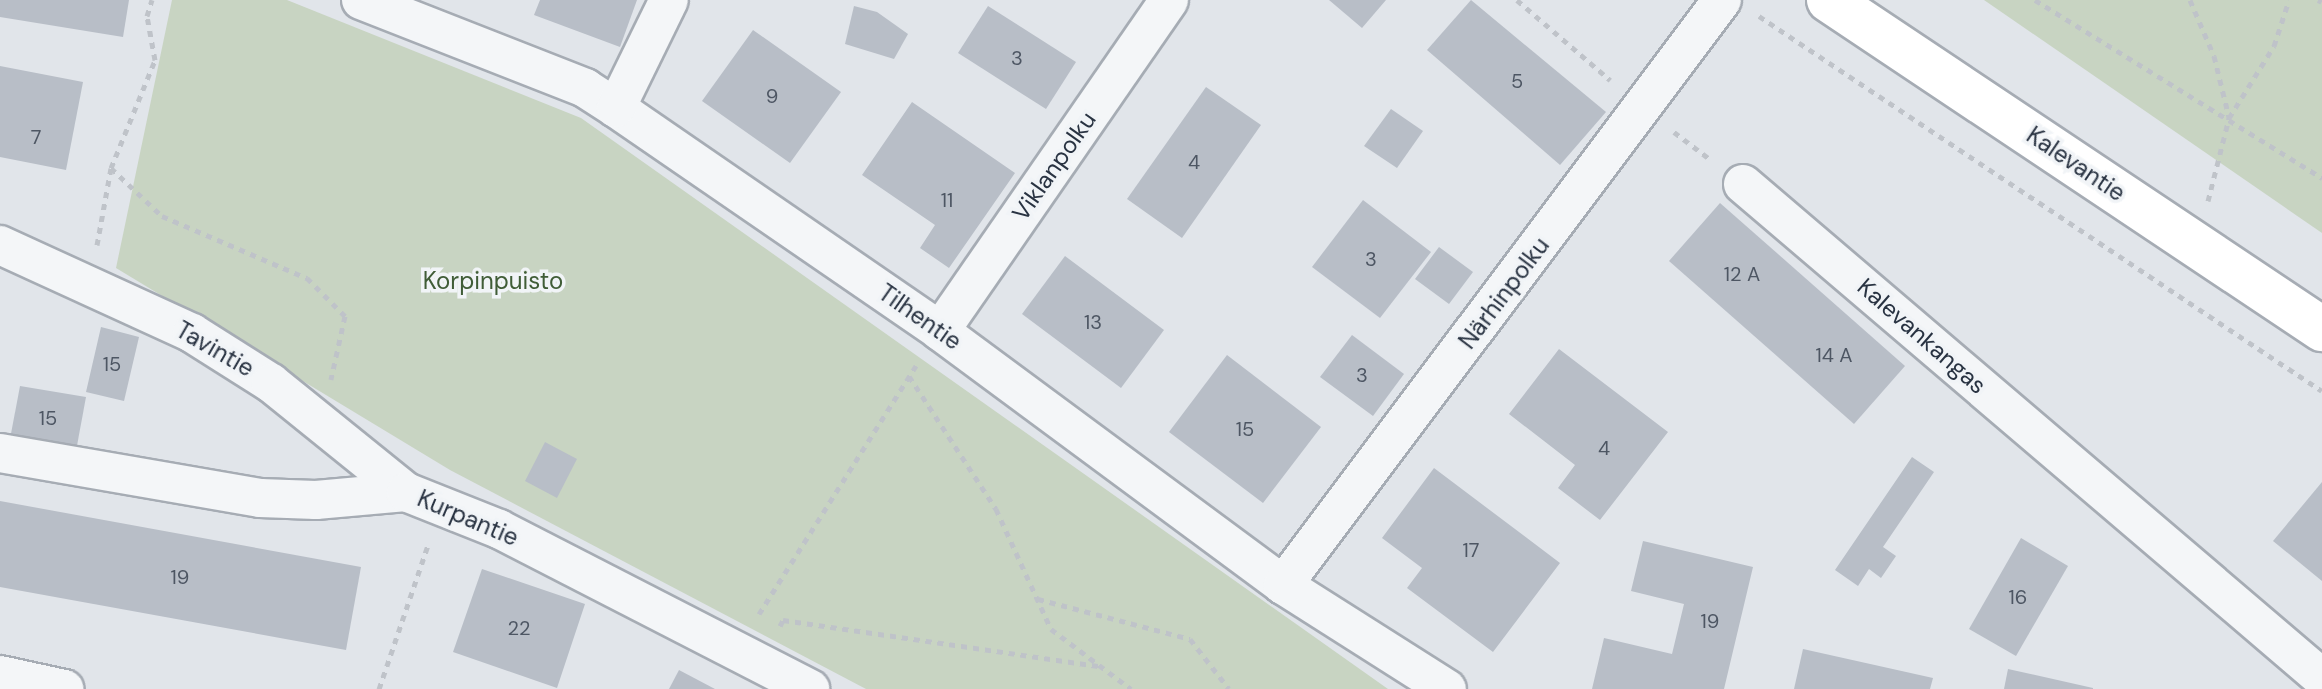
<!DOCTYPE html>
<html>
<head>
<meta charset="utf-8">
<style>
  body { margin:0 }
  #map { position:relative; width:2322px; height:689px; overflow:hidden; background:#e1e5ea; font-family:"DM Sans",sans-serif }
  div>[style] { position:absolute }
  [style*='--x'] { left:calc(var(--x)*1px); top:calc(var(--y)*1px); width:calc(var(--w)*1px); rotate:calc(var(--a)*1deg) }
  .green>* { inset:0; background:#c8d4c2 }
  .building>* { inset:0; background:#b8bec7 }
  .path>* { height:5px; margin-top:-2.5px; transform-origin:0; background:repeating-linear-gradient(90deg,#bfc3c9 0 6px,transparent 0 12px) }
  .roads { filter:drop-shadow(2px 0 #a6acb4) drop-shadow(-2px 0 #a6acb4) drop-shadow(0 2px #a6acb4) drop-shadow(0 -2px #a6acb4) }
  .minor>* { height:38px; margin:-19px; padding:0 19px; transform-origin:19px; border-radius:19px; background:#f4f6f8 }
  .primary>* { height:44px; margin:-22px; padding:0 22px; transform-origin:22px; border-radius:22px; background:#fff }
  span { translate:-50% -50%; white-space:nowrap; text-align:center; line-height:1.15; -webkit-text-stroke:7px #f1f4f7; paint-order:stroke }
  .number-label { font-size:20px; color:#4d5663 }
  .number-label span { -webkit-text-stroke-width:0 }
  .street-label { font-size:24px; color:#293342 }
  .park-label { font-size:24px; color:#405d37 }
</style>
</head>
<body>
<div id="map">
  <div class="green">
    <div style="clip-path:polygon(172px 0,287px 0,581px 118px,1388px 689px,866px 689px,450px 470px,116px 268px)"></div>
    <div style="clip-path:polygon(1984px 0,2322px 0,2322px 233px)"></div>
  </div>
  <div class="building">
    <div style="clip-path:polygon(0 0,129px 0,123px 37px,0 17px)"></div>
    <div style="clip-path:polygon(540px 0,637px 0,620px 47px,534px 15px)"></div>
    <div style="clip-path:polygon(1329px 0,1386px 0,1362px 28px)"></div>
    <div style="clip-path:polygon(1471px 0,1606px 112px,1560px 165px,1427px 50px)"></div>
    <div style="clip-path:polygon(854px 6px,877px 12px,908px 34px,894px 59px,845px 44px)"></div>
    <div style="clip-path:polygon(988px 6px,1076px 62px,1046px 109px,958px 53px)"></div>
    <div style="clip-path:polygon(753px 30px,841px 92px,790px 163px,702px 101px)"></div>
    <div style="clip-path:polygon(0 66px,83px 82px,66px 170px,0 157px)"></div>
    <div style="clip-path:polygon(1206px 87px,1261px 125px,1182px 238px,1127px 199px)"></div>
    <div style="clip-path:polygon(912px 102px,1015px 173px,949px 268px,920px 248px,935px 225px,862px 175px)"></div>
    <div style="clip-path:polygon(1391px 109px,1423px 131px,1397px 168px,1364px 146px)"></div>
    <div style="clip-path:polygon(1363px 200px,1431px 252px,1380px 318px,1312px 267px)"></div>
    <div style="clip-path:polygon(1720px 203px,1905px 366px,1854px 424px,1669px 261px)"></div>
    <div style="clip-path:polygon(1439px 247px,1473px 272px,1449px 304px,1415px 279px)"></div>
    <div style="clip-path:polygon(1065px 256px,1164px 330px,1121px 388px,1022px 314px)"></div>
    <div style="clip-path:polygon(101px 327px,139px 337px,124px 401px,86px 392px)"></div>
    <div style="clip-path:polygon(1352px 335px,1404px 374px,1373px 416px,1320px 377px)"></div>
    <div style="clip-path:polygon(1559px 349px,1668px 432px,1600px 520px,1558px 488px,1575px 465px,1509px 414px)"></div>
    <div style="clip-path:polygon(1227px 355px,1321px 427px,1263px 503px,1169px 432px)"></div>
    <div style="clip-path:polygon(20px 386px,86px 397px,76px 451px,10px 439px)"></div>
    <div style="clip-path:polygon(545px 442px,577px 459px,557px 498px,525px 481px)"></div>
    <div style="clip-path:polygon(1912px 457px,1934px 472px,1883px 547px,1896px 556px,1881px 578px,1869px 569px,1858px 586px,1835px 570px)"></div>
    <div style="clip-path:polygon(1434px 468px,1560px 563px,1493px 652px,1407px 588px,1422px 568px,1382px 538px)"></div>
    <div style="clip-path:polygon(2322px 482px,2322px 581px,2273px 541px)"></div>
    <div style="clip-path:polygon(0 501px,361px 567px,346px 650px,0 587px)"></div>
    <div style="clip-path:polygon(2021px 538px,2068px 566px,2016px 656px,1969px 629px)"></div>
    <div style="clip-path:polygon(1643px 541px,1753px 567px,1724px 689px,1592px 689px,1604px 638px,1672px 654px,1684px 604px,1631px 591px)"></div>
    <div style="clip-path:polygon(482px 569px,585px 604px,557px 688px,453px 652px)"></div>
    <div style="clip-path:polygon(1803px 649px,1933px 678px,1930px 689px,1794px 689px)"></div>
    <div style="clip-path:polygon(2008px 669px,2093px 688px,2093px 689px,2004px 689px)"></div>
    <div style="clip-path:polygon(679px 670px,715px 689px,669px 689px)"></div>
  </div>
  <div class="path">
    <div style="--x:1517;--y:0;--w:123;--a:40.7"></div>
    <div style="--x:2035;--y:0;--w:338;--a:31.8"></div>
    <div style="--x:2190;--y:0;--w:61;--a:66.8"></div>
    <div style="--x:2214;--y:56;--w:63;--a:76.2"></div>
    <div style="--x:2318;--y:0;--w:4;--a:27"></div>
    <div style="--x:1759;--y:16;--w:676;--a:33.67"></div>
    <div style="--x:1674;--y:132;--w:46;--a:37.1"></div>
    <div style="--x:111;--y:168;--w:70;--a:43.3"></div>
    <div style="--x:162;--y:216;--w:158;--a:23.2"></div>
    <div style="--x:307;--y:278;--w:54;--a:45"></div>
    <div style="--x:345;--y:316;--w:65;--a:102.5"></div>
    <div style="--x:2208;--y:201;--w:86;--a:-75.8"></div>
    <div style="--x:2229;--y:118;--w:85;--a:-58"></div>
    <div style="--x:2274;--y:46;--w:48;--a:-71.9"></div>
    <div style="--x:97;--y:245;--w:78;--a:-79.7"></div>
    <div style="--x:111;--y:168;--w:117;--a:-67.8"></div>
    <div style="--x:155;--y:60;--w:45;--a:-100.3"></div>
    <div style="--x:147;--y:16;--w:17;--a:-73"></div>
    <div style="--x:909;--y:376;--w:159;--a:56.8"></div>
    <div style="--x:996;--y:509;--w:132;--a:65.4"></div>
    <div style="--x:1051;--y:629;--w:100;--a:36.9"></div>
    <div style="--x:1038;--y:599;--w:157;--a:14.7"></div>
    <div style="--x:1190;--y:639;--w:63;--a:52"></div>
    <div style="--x:759;--y:614;--w:294;--a:-57.7"></div>
    <div style="--x:780;--y:626;--w:7;--a:-63"></div>
    <div style="--x:783;--y:620;--w:320;--a:8.3"></div>
    <div style="--x:379;--y:689;--w:152;--a:-71.2"></div>
  </div>
  <div class="roads">
    <div class="minor">
      <div style="--x:361;--y:0;--w:241;--a:21.4"></div>
      <div style="--x:585;--y:88;--w:37;--a:33"></div>
      <div style="--x:616;--y:108;--w:393;--a:34.5"></div>
      <div style="--x:940;--y:331;--w:427;--a:36.5"></div>
      <div style="--x:1283;--y:585;--w:194;--a:32.4"></div>
      <div style="--x:616;--y:108;--w:120;--a:-63.9"></div>
      <div style="--x:1743;--y:184;--w:761;--a:40.47"></div>
      <div style="--x:0;--y:245;--w:211;--a:24.6"></div>
      <div style="--x:192;--y:333;--w:93;--a:32.3"></div>
      <div style="--x:271;--y:383;--w:174;--a:38.9"></div>
      <div style="--x:940;--y:331;--w:402;--a:-55.3"></div>
      <div style="--x:0;--y:453;--w:264;--a:9.8"></div>
      <div style="--x:260;--y:498;--w:56;--a:2"></div>
      <div style="--x:316;--y:500;--w:90;--a:-5.1"></div>
      <div style="--x:406;--y:492;--w:100;--a:21.7"></div>
      <div style="--x:499;--y:529;--w:350;--a:27.2"></div>
      <div style="--x:1283;--y:585;--w:731;--a:-53.11"></div>
      <div style="--x:0;--y:675;--w:66;--a:12.3"></div>
    </div>
    <div class="primary">
      <div style="--x:1829;--y:0;--w:593;--a:33.72"></div>
    </div>
  </div>
  <div class="number-label">
    <span style="left:1017px;top:58px">3</span>
    <span style="left:1517px;top:81px">5</span>
    <span style="left:772px;top:96px">9</span>
    <span style="left:36px;top:137px">7</span>
    <span style="left:1194px;top:162px">4</span>
    <span style="left:947px;top:200px">11</span>
    <span style="left:1371px;top:259px">3</span>
    <span style="left:1742px;top:274px">12 A</span>
    <span style="left:1093px;top:322px">13</span>
    <span style="left:1834px;top:355px">14 A</span>
    <span style="left:112px;top:364px">15</span>
    <span style="left:1362px;top:375px">3</span>
    <span style="left:48px;top:418px">15</span>
    <span style="left:1245px;top:429px">15</span>
    <span style="left:1604px;top:448px">4</span>
    <span style="left:1471px;top:550px">17</span>
    <span style="left:180px;top:577px">19</span>
    <span style="left:2018px;top:597px">16</span>
    <span style="left:1710px;top:621px">19</span>
    <span style="left:519px;top:628px">22</span>
  </div>
  <div class="street-label">
    <span style="left:2076px;top:164px;rotate:34deg">Kalevantie</span>
    <span style="left:1054px;top:166px;rotate:-55deg">Viklanpolku</span>
    <span style="left:1504px;top:293px;rotate:-53deg">Närhinpolku</span>
    <span style="left:920px;top:317px;rotate:35deg">Tilhentie</span>
    <span style="left:1922px;top:336px;rotate:41deg">Kalevankangas</span>
    <span style="left:215px;top:349px;rotate:30deg">Tavintie</span>
    <span style="left:468px;top:518px;rotate:23deg">Kurpantie</span>
  </div>
  <div class="park-label">
    <span style="left:493px;top:281px">Korpinpuisto</span>
  </div>
</div>
</body>
</html>
